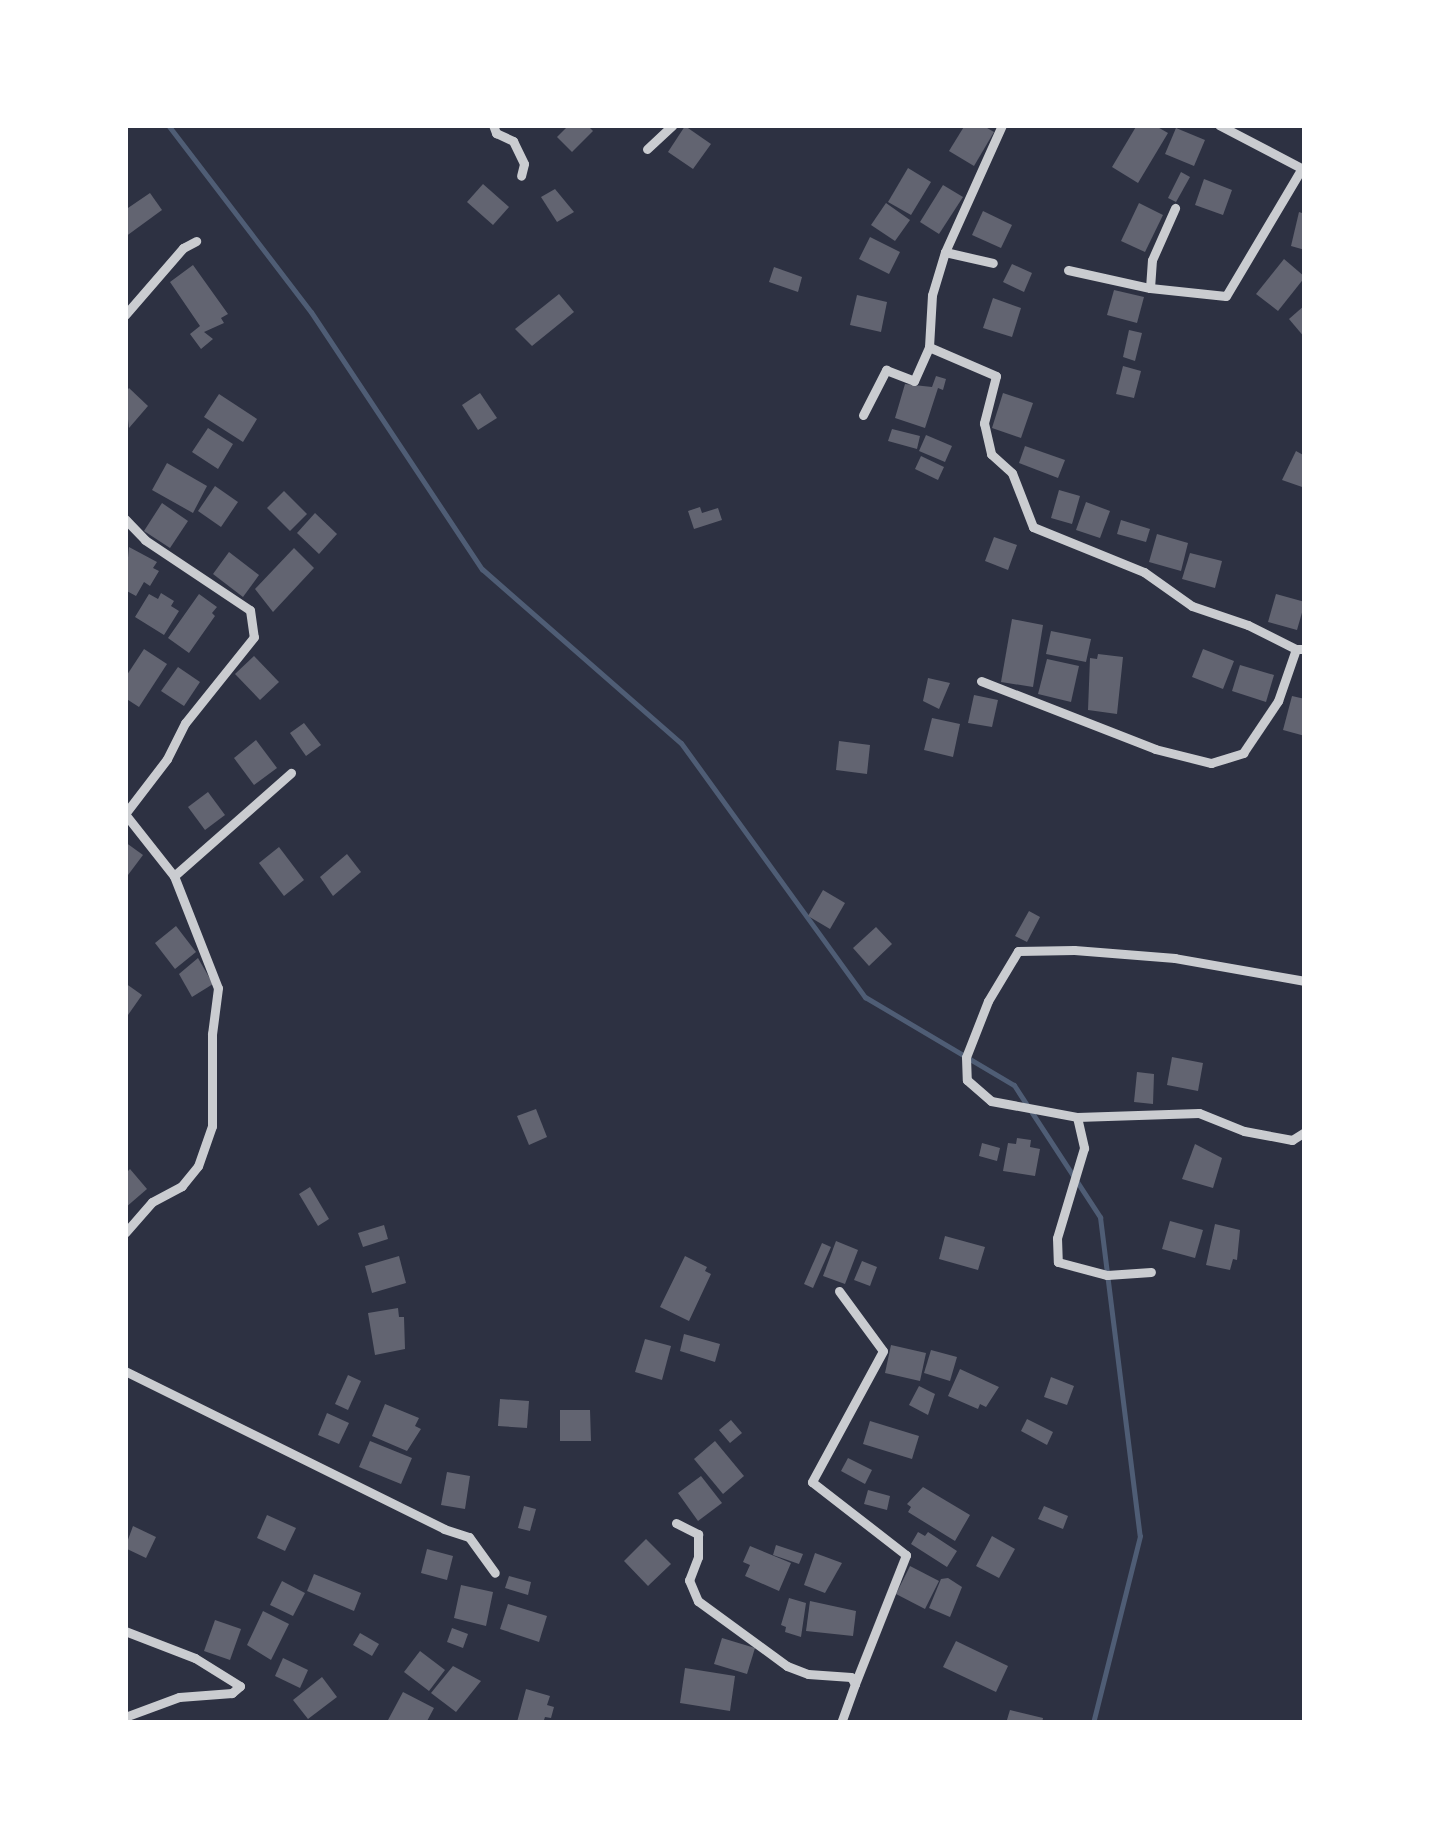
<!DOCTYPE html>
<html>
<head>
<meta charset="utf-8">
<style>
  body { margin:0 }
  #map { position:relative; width:1430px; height:1848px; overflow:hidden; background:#2d3142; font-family:Jost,sans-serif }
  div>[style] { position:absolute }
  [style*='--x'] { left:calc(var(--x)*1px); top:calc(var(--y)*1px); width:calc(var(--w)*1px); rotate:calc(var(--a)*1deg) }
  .stream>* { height:5px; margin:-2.5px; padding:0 2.5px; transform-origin:2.5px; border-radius:2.5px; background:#4f5d75 }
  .building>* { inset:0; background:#626471 }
  .minor>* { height:9px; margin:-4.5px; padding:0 4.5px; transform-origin:4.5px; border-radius:4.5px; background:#caccd0 }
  span { translate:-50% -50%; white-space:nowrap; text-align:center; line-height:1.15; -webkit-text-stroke:8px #fff; paint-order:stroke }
  .frame { position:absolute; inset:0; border:128px solid #fff; pointer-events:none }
</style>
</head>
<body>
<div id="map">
  <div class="stream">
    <div style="--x:168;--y:125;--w:235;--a:52.6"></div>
    <div style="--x:311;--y:312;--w:309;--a:56.4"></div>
    <div style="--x:482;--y:569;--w:264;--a:41.2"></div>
    <div style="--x:681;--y:743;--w:314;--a:54.1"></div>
    <div style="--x:865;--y:997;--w:173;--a:30.6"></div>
    <div style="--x:1014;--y:1085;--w:158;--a:56.9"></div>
    <div style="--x:1100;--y:1217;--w:321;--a:82.9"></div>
    <div style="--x:1140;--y:1536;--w:193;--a:104.1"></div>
  </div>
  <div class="building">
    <div style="clip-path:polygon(569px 125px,587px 125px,593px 131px,572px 152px,557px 137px)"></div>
    <div style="clip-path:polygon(965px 125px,982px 125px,994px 132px,974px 166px,949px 151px)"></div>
    <div style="clip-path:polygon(1137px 125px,1154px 125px,1168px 133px,1138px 183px,1112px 167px)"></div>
    <div style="clip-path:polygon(685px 126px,711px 144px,693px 169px,668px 152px)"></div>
    <div style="clip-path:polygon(1176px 128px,1205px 140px,1194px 166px,1165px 154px)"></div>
    <div style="clip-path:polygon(908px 168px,931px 182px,911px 215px,888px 202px)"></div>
    <div style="clip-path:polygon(1181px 172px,1190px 177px,1176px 202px,1168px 198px)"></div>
    <div style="clip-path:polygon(1204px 179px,1232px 190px,1223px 215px,1195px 205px)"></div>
    <div style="clip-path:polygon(483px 184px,509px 207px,493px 225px,467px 202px)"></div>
    <div style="clip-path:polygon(943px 185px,963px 197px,939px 234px,920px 222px)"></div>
    <div style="clip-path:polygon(555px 189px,574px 212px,557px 222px,541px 197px)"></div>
    <div style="clip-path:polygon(150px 193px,162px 210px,125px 237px,125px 210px)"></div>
    <div style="clip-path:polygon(886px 203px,910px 220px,895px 241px,871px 225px)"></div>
    <div style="clip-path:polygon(1139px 203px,1163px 215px,1145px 252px,1121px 241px)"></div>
    <div style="clip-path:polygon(983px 211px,1012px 225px,1001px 248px,972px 235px)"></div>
    <div style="clip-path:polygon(1299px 212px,1305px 214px,1305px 250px,1291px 246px)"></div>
    <div style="clip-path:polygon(870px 237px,900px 252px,889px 274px,859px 259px)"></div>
    <div style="clip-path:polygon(1284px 259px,1305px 277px,1278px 311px,1256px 294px)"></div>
    <div style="clip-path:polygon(1012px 264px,1032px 273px,1024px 292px,1003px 282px)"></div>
    <div style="clip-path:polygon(193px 265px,228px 314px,221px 318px,224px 323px,204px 332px,213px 339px,201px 349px,190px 334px,200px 326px,170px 282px)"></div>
    <div style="clip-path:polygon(774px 267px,802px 277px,798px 292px,769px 282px)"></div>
    <div style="clip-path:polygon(1114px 290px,1144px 297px,1137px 323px,1107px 315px)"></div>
    <div style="clip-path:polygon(559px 294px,574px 312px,532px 346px,515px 329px)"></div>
    <div style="clip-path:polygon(857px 295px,887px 302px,881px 332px,850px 325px)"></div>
    <div style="clip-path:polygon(993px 298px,1021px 308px,1012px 337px,983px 328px)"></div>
    <div style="clip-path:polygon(1305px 305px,1305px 338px,1289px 319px)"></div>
    <div style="clip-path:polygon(1129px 330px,1142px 333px,1135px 361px,1123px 357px)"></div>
    <div style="clip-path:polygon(1123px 366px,1141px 371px,1134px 398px,1116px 394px)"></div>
    <div style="clip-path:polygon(936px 376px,946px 379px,943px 390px,938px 388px,925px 428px,895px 418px,905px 384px,932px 387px)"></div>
    <div style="clip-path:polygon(129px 388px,148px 406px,129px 428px,125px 393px)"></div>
    <div style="clip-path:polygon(480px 393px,497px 418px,478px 430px,462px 405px)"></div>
    <div style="clip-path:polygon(1003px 393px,1033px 403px,1021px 438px,992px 428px)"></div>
    <div style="clip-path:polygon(219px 394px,257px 419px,243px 442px,204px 417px)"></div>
    <div style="clip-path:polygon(208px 428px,233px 444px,218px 469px,192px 452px)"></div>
    <div style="clip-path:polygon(892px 429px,920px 436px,917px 449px,888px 441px)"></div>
    <div style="clip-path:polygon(926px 435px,952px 446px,945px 462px,919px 451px)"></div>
    <div style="clip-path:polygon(1025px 446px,1065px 460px,1058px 478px,1019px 463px)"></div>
    <div style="clip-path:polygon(1296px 451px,1305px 456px,1305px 488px,1282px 480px)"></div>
    <div style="clip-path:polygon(921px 456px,944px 467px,938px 480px,915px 469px)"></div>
    <div style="clip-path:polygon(167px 463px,207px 486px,193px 513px,152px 490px)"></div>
    <div style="clip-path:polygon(215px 486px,238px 502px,221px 527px,198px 511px)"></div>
    <div style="clip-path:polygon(1059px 490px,1080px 496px,1072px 524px,1051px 518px)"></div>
    <div style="clip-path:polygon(284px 491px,307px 514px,290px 531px,267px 508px)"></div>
    <div style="clip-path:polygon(1086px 502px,1110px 511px,1100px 538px,1076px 530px)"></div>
    <div style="clip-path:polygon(162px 503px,188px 521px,170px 548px,144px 531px)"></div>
    <div style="clip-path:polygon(700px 507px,702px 513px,718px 508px,722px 520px,694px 529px,688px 511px)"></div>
    <div style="clip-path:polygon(315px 513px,337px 534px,319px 554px,297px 533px)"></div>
    <div style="clip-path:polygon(1121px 520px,1150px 529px,1146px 542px,1117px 534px)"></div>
    <div style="clip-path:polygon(1157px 534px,1188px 543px,1181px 571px,1149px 562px)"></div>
    <div style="clip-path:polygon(994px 537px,1017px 545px,1008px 570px,985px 561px)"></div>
    <div style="clip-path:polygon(129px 547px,157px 562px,153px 568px,159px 571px,150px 586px,144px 582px,136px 596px,125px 590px)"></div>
    <div style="clip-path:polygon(294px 548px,314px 568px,273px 612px,255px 589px)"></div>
    <div style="clip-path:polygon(229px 552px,259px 575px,243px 597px,213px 574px)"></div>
    <div style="clip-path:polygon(1190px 553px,1222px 561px,1215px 588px,1182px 579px)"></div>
    <div style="clip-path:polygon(161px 593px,174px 601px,171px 606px,179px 611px,164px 635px,135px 617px,149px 594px,158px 599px)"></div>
    <div style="clip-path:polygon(199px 594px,217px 607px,212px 613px,215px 616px,189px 653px,168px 638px)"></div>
    <div style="clip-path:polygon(1276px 594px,1305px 602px,1297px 630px,1268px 622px)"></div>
    <div style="clip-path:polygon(1012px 619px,1043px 625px,1033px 687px,1001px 682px)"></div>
    <div style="clip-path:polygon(1051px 631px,1091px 639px,1086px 662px,1046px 654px)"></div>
    <div style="clip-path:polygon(144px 649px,167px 664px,139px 707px,125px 698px,125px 678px)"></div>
    <div style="clip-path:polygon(1203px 649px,1234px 661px,1223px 689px,1192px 677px)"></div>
    <div style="clip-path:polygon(1098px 654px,1123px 657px,1117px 714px,1088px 710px,1090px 658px,1097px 659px)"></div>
    <div style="clip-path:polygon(254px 656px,279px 682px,260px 700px,235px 674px)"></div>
    <div style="clip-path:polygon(1047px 659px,1079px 666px,1071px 702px,1038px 694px)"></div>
    <div style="clip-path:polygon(1240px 665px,1274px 675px,1266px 702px,1232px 691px)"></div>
    <div style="clip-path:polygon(178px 667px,200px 682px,184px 706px,161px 691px)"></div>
    <div style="clip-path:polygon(928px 678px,950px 683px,939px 709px,923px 701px)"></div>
    <div style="clip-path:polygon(974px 695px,998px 700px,992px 727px,968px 723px)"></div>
    <div style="clip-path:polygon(1292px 696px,1305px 699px,1305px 736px,1283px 730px)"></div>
    <div style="clip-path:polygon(932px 718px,960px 724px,953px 757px,924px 750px)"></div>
    <div style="clip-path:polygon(304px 723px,321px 745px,306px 756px,290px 733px)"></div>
    <div style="clip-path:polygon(256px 740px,277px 768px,254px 785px,234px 758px)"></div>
    <div style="clip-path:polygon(839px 741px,870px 745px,867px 774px,836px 770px)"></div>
    <div style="clip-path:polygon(208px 792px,225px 815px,205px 830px,188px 807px)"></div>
    <div style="clip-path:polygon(125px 842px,143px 855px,125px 879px)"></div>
    <div style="clip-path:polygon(279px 847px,304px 880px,284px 896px,259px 863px)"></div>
    <div style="clip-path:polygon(347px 854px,361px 872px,333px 896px,320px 877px)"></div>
    <div style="clip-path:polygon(823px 890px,845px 903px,830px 929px,808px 916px)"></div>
    <div style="clip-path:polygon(1029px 911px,1040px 917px,1027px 942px,1015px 936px)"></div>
    <div style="clip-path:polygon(176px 926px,196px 952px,175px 969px,155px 943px)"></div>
    <div style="clip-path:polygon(876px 927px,892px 944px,869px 966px,853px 948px)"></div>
    <div style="clip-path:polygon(198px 958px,213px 984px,192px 997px,179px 974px)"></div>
    <div style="clip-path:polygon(125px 983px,142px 995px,128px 1015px,125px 1012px)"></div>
    <div style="clip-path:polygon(1172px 1057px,1203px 1063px,1198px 1091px,1167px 1085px)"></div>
    <div style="clip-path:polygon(1137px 1072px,1154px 1074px,1153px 1104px,1134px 1102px)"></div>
    <div style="clip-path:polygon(536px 1109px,547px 1137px,529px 1145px,517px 1116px)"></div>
    <div style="clip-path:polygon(1017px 1138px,1031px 1140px,1030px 1147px,1040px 1149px,1035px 1176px,1003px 1171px,1008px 1143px,1016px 1144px)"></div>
    <div style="clip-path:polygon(982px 1143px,1000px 1148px,997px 1161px,979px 1156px)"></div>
    <div style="clip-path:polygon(1195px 1144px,1222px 1158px,1213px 1188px,1182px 1179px)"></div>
    <div style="clip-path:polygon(130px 1169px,147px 1189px,125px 1208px,125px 1174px)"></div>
    <div style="clip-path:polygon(310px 1187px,329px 1219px,318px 1226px,299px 1194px)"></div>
    <div style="clip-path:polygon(1170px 1221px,1203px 1230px,1195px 1258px,1162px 1249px)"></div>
    <div style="clip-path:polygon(1215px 1224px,1240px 1230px,1237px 1260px,1233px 1259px,1230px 1270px,1206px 1265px)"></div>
    <div style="clip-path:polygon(384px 1225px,388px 1239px,363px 1247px,358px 1233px)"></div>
    <div style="clip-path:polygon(945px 1236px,985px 1247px,978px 1270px,939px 1259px)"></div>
    <div style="clip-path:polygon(836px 1241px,858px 1250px,845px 1284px,823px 1276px)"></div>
    <div style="clip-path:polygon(822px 1243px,831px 1247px,813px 1288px,804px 1284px)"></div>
    <div style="clip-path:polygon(399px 1256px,406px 1283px,372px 1293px,365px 1266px)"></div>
    <div style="clip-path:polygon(685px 1256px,707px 1267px,705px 1271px,711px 1274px,689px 1321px,660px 1307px)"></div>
    <div style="clip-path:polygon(862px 1261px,877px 1267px,870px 1286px,854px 1280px)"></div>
    <div style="clip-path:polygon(398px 1308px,399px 1317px,404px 1317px,405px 1349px,375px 1355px,368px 1313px)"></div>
    <div style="clip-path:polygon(684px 1334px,720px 1344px,715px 1362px,680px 1351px)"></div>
    <div style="clip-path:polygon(645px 1339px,671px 1346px,662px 1380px,635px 1372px)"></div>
    <div style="clip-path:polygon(891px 1345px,926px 1353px,920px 1381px,885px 1373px)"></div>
    <div style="clip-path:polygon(931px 1350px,957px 1357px,950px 1381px,924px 1373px)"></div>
    <div style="clip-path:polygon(960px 1369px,999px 1387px,986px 1407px,980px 1404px,978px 1409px,948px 1396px)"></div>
    <div style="clip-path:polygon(348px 1375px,361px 1381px,348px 1410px,335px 1404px)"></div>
    <div style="clip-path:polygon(1051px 1377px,1074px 1386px,1067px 1405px,1044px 1397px)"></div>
    <div style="clip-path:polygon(919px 1386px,935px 1394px,928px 1415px,909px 1405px)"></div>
    <div style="clip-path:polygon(500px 1399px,529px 1401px,527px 1428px,498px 1426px)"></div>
    <div style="clip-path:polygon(385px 1404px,419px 1418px,415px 1426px,421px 1429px,407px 1451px,372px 1436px)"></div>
    <div style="clip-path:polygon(560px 1410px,590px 1410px,591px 1441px,560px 1441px)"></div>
    <div style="clip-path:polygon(327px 1413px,349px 1423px,339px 1444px,318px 1435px)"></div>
    <div style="clip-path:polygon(1027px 1419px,1053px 1432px,1047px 1445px,1021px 1431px)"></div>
    <div style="clip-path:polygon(731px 1420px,742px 1433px,730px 1443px,719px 1430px)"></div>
    <div style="clip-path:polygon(870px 1421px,919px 1436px,912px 1459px,863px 1444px)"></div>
    <div style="clip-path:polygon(370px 1441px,412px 1458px,401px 1484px,359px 1467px)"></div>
    <div style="clip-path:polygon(715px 1441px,744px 1476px,723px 1494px,694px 1459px)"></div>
    <div style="clip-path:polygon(848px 1458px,872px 1470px,865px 1484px,841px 1471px)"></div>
    <div style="clip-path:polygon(447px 1472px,470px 1476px,465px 1509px,441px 1505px)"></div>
    <div style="clip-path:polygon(701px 1476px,722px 1503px,698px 1521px,678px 1493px)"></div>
    <div style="clip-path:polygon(923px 1487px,970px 1515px,955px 1541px,908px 1512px,911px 1507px,907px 1504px)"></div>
    <div style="clip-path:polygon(868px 1490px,890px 1496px,887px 1510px,864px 1504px)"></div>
    <div style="clip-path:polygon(524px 1506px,536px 1509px,530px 1531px,518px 1528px)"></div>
    <div style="clip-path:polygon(1044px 1506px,1068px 1516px,1063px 1529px,1038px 1519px)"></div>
    <div style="clip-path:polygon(267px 1515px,296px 1528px,285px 1551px,257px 1538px)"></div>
    <div style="clip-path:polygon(133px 1526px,156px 1537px,146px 1558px,125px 1548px)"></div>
    <div style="clip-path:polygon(918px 1532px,925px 1536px,928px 1532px,957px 1551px,947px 1567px,911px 1544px)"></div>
    <div style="clip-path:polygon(992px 1536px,1015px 1549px,999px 1578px,976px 1566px)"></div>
    <div style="clip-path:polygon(646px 1539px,671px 1564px,648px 1586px,624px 1561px)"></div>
    <div style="clip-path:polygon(776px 1545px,803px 1554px,799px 1564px,773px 1555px)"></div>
    <div style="clip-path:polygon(750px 1546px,791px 1563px,779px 1591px,745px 1576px,750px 1565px,743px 1562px)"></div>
    <div style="clip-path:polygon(427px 1549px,453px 1556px,447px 1580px,421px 1573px)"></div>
    <div style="clip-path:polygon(815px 1553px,842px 1563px,825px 1593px,804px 1585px)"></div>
    <div style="clip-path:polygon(910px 1566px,939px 1581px,925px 1609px,896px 1594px)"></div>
    <div style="clip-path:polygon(314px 1574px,361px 1593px,354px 1611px,307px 1591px)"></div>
    <div style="clip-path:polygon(509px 1576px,531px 1582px,528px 1595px,505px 1588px)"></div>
    <div style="clip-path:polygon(948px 1578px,962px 1587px,950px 1617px,929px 1608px,941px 1579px)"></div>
    <div style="clip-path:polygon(282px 1581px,305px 1593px,293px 1616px,270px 1605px)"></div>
    <div style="clip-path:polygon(461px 1585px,493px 1592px,486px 1626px,454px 1618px)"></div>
    <div style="clip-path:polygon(789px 1598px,806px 1603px,801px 1637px,785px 1632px,786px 1627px,781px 1625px)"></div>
    <div style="clip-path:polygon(810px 1601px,856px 1611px,853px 1636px,806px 1631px)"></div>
    <div style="clip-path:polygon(508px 1604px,547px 1616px,539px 1642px,500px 1629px)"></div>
    <div style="clip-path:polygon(263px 1611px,289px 1624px,271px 1660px,247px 1645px)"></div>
    <div style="clip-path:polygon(215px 1620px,241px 1629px,230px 1660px,204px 1651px)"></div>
    <div style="clip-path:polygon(452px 1628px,468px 1634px,463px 1648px,447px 1642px)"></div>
    <div style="clip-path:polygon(360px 1633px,379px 1644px,372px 1656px,353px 1645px)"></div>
    <div style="clip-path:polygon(722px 1638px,755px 1648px,747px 1674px,714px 1664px)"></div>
    <div style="clip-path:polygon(956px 1641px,1008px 1666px,996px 1692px,943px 1667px)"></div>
    <div style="clip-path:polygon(420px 1651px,445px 1670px,429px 1691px,404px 1672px)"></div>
    <div style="clip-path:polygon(283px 1658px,308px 1670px,300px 1688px,275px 1676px)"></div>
    <div style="clip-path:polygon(453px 1666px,481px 1681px,456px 1712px,431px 1693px)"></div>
    <div style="clip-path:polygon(685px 1668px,735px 1676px,730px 1711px,680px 1703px)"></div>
    <div style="clip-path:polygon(322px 1677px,337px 1697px,308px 1719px,293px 1700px)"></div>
    <div style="clip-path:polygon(526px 1689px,550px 1696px,547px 1705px,554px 1707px,551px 1718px,545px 1717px,543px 1723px,517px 1722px)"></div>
    <div style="clip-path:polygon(403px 1692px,434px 1708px,426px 1723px,388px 1720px)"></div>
    <div style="clip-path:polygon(1010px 1710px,1043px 1718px,1042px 1723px,1006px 1723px)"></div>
  </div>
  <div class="minor">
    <div style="--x:493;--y:125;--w:9;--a:69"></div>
    <div style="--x:496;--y:133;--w:19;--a:25"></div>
    <div style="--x:513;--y:141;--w:25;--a:64"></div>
    <div style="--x:524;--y:164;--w:12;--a:104"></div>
    <div style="--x:1219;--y:125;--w:97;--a:27.6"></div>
    <div style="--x:647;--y:149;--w:35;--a:-43"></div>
    <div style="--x:945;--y:252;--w:49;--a:12.9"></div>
    <div style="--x:1068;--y:270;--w:84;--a:12.4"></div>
    <div style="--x:1150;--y:288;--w:76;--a:6"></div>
    <div style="--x:1226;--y:296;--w:149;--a:-59.3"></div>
    <div style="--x:1150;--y:288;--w:28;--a:-86"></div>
    <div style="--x:1152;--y:260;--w:57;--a:-66.1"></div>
    <div style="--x:125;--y:315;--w:89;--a:-49.1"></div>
    <div style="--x:183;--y:248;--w:15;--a:-28"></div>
    <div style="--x:929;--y:347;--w:73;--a:23.4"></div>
    <div style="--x:996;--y:376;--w:49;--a:104.3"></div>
    <div style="--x:984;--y:423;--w:32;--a:77"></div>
    <div style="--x:991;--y:454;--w:28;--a:42"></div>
    <div style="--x:1012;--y:473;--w:58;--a:68.7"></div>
    <div style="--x:1033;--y:527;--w:120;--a:22.1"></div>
    <div style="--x:1144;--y:572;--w:59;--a:35.3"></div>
    <div style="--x:1192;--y:606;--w:59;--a:18.7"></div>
    <div style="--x:1248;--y:625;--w:54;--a:26.6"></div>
    <div style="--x:863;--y:415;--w:51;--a:-62.9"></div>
    <div style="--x:886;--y:370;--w:30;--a:21"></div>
    <div style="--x:914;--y:381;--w:37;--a:-66"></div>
    <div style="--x:929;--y:347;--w:52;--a:-86.7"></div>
    <div style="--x:932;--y:295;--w:45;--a:-73.2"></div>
    <div style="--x:945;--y:252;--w:139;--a:-65.8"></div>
    <div style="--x:125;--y:519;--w:29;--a:46"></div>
    <div style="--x:145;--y:540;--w:126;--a:33.7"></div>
    <div style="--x:250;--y:610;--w:27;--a:82"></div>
    <div style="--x:254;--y:637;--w:110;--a:128.7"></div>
    <div style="--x:185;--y:723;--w:40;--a:116.6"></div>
    <div style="--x:167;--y:759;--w:69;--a:127.4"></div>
    <div style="--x:125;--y:814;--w:79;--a:51.7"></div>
    <div style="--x:174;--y:876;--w:120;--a:68.6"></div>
    <div style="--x:218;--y:988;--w:46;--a:97.4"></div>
    <div style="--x:212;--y:1034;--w:92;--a:90"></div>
    <div style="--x:212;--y:1126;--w:42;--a:109.3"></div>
    <div style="--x:198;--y:1166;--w:26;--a:129"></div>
    <div style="--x:182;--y:1186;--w:34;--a:152"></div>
    <div style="--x:152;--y:1202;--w:41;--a:131.1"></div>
    <div style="--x:981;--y:681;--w:187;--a:21.3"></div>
    <div style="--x:1155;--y:749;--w:58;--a:14"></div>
    <div style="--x:1211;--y:763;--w:34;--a:-17"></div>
    <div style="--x:1243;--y:753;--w:63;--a:-56.1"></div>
    <div style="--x:1278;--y:701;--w:55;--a:-70.9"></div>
    <div style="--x:1296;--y:649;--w:9;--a:0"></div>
    <div style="--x:174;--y:876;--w:156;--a:-41.4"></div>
    <div style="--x:1305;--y:981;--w:132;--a:-170"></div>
    <div style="--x:1175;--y:958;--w:101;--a:-175.5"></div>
    <div style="--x:1074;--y:950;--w:56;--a:179"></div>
    <div style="--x:1018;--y:951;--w:58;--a:121"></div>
    <div style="--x:988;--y:1001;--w:60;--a:111.4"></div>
    <div style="--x:966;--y:1057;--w:23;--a:88"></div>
    <div style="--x:967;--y:1080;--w:32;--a:41"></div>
    <div style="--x:991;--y:1101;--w:87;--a:10.5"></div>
    <div style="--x:1077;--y:1117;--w:122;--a:-1.9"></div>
    <div style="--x:1199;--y:1113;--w:48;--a:21.8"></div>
    <div style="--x:1244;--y:1131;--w:49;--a:10.6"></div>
    <div style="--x:1292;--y:1140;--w:15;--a:-32"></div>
    <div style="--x:1077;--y:1117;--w:32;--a:77"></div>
    <div style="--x:1084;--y:1148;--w:94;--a:106.7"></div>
    <div style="--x:1057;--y:1238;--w:24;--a:88"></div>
    <div style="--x:1058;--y:1262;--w:51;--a:14.9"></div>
    <div style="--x:1107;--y:1275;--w:44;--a:-3.9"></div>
    <div style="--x:839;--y:1291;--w:74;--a:53.7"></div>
    <div style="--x:883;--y:1351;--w:149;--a:118.5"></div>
    <div style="--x:812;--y:1482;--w:119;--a:37.8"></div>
    <div style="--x:906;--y:1555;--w:139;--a:111.6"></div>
    <div style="--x:125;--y:1371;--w:356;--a:26.3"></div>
    <div style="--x:444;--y:1529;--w:26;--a:18"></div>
    <div style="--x:469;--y:1537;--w:44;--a:54.2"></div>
    <div style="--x:676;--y:1523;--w:25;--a:27"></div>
    <div style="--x:698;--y:1534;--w:23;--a:90"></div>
    <div style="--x:698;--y:1557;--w:25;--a:111"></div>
    <div style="--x:689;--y:1580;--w:23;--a:67"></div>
    <div style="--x:698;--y:1601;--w:110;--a:36.1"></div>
    <div style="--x:787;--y:1666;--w:22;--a:21"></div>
    <div style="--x:808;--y:1674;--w:43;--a:4"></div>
    <div style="--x:851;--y:1677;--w:8;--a:60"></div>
    <div style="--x:855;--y:1684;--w:41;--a:109.7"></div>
    <div style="--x:125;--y:1631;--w:75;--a:21.1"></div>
    <div style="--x:195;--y:1658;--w:53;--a:31.9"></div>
    <div style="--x:240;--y:1686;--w:11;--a:139"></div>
    <div style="--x:232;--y:1693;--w:53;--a:175.7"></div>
    <div style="--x:179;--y:1697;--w:58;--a:159.7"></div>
  </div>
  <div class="frame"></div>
</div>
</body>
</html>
